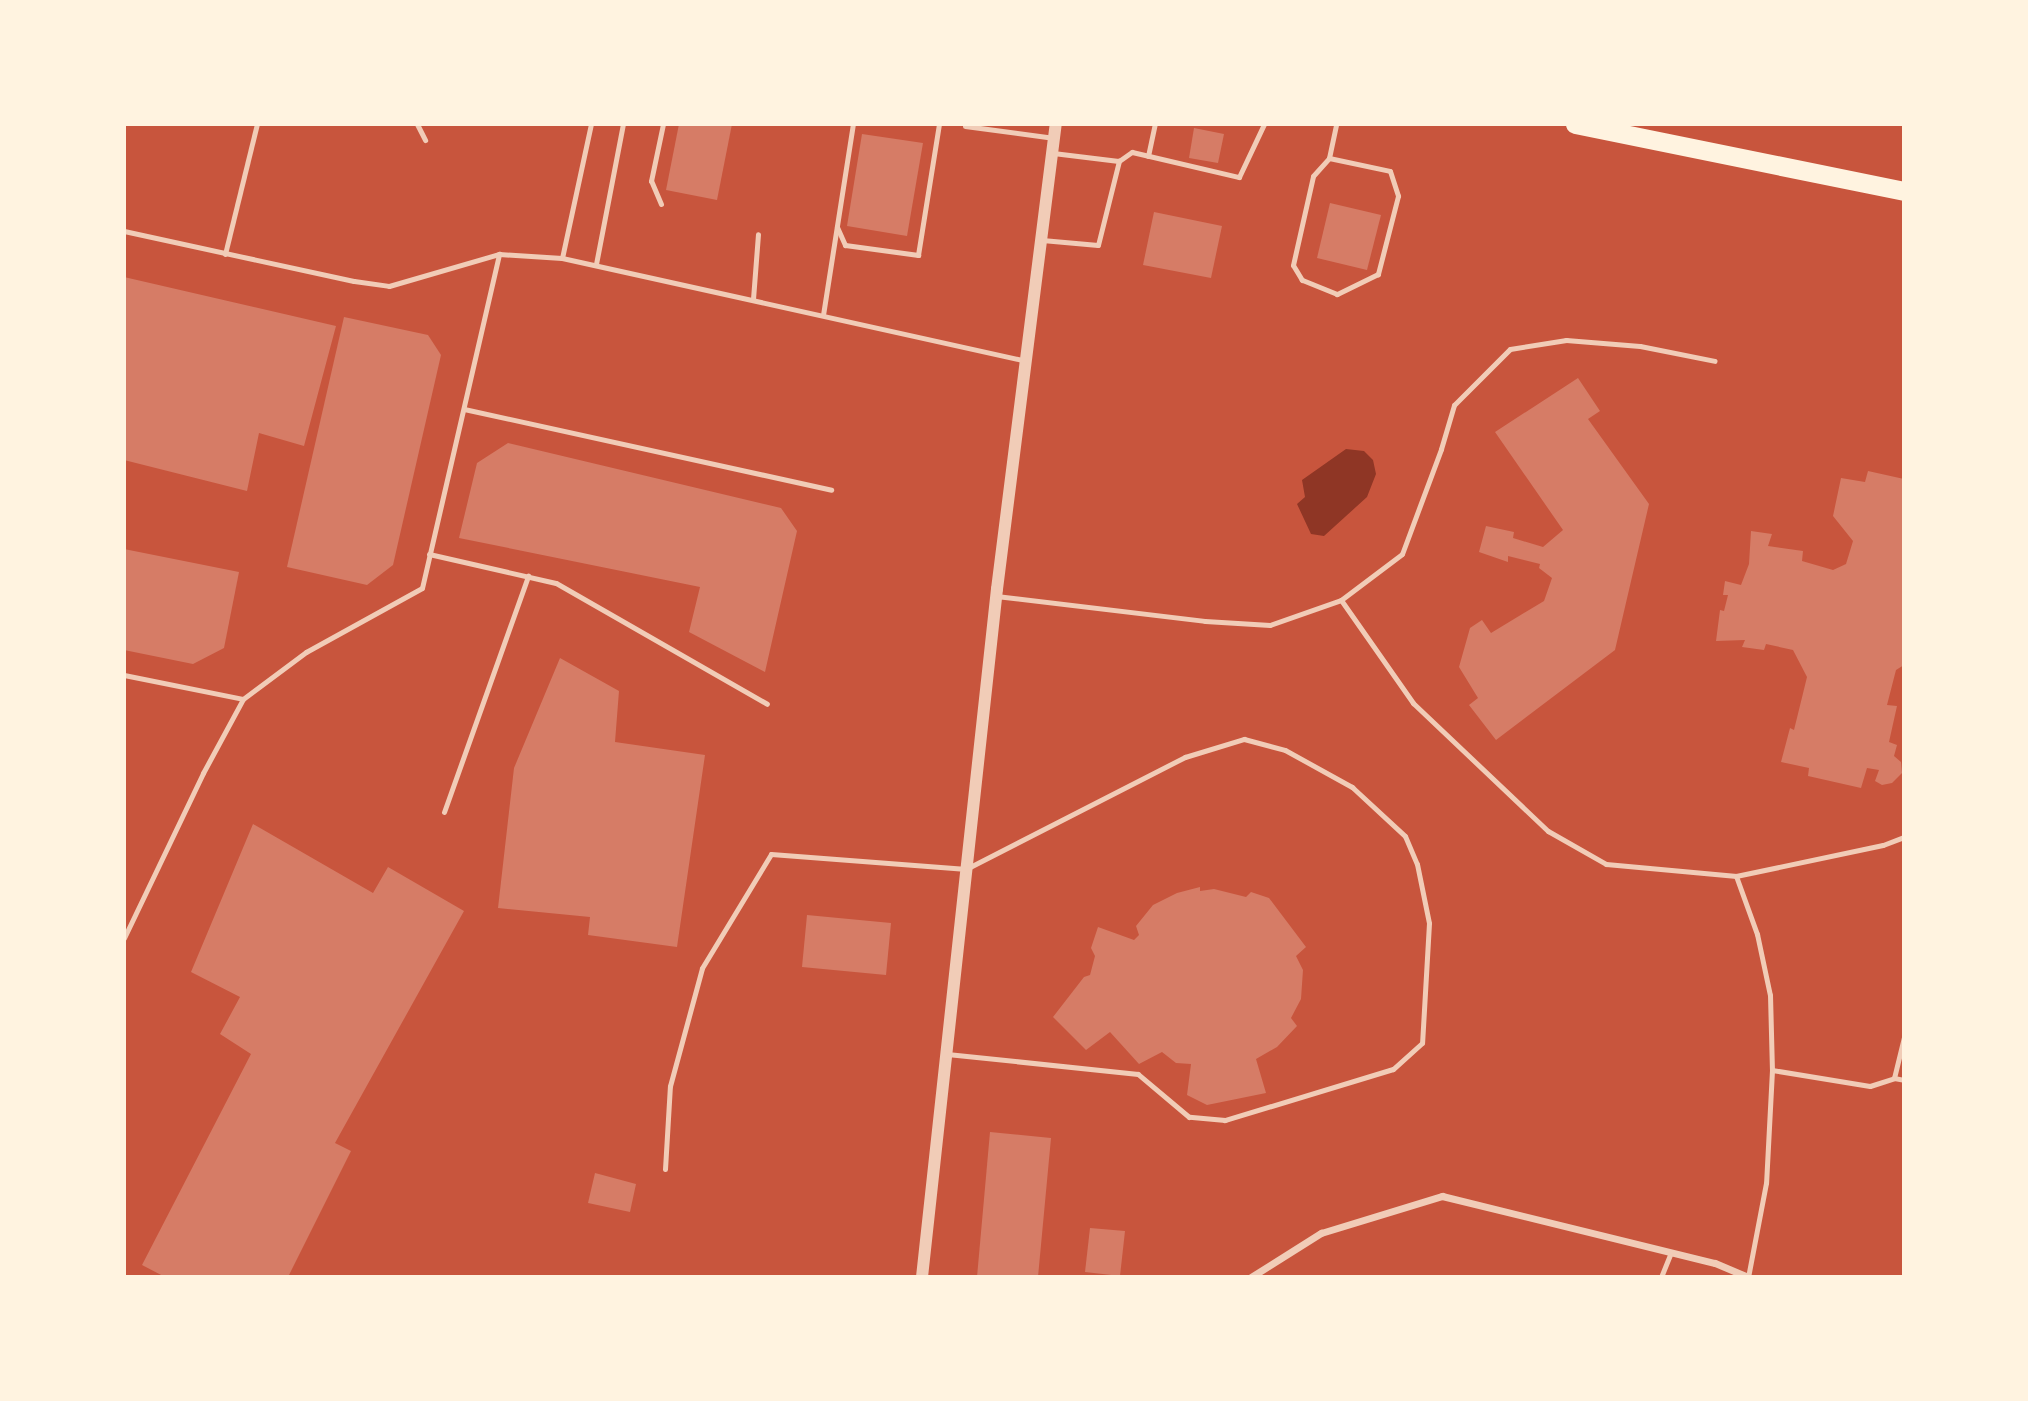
<!DOCTYPE html>
<html>
<head>
<meta charset="utf-8">
<style>
  body { margin:0 }
  #map { position:relative; width:2028px; height:1401px; overflow:hidden; background:#c8553d; font-family:Montserrat,sans-serif }
  div>[style] { position:absolute }
  [style*='--x'] { left:calc(var(--x)*1px); top:calc(var(--y)*1px); width:calc(var(--w)*1px); rotate:calc(var(--a)*1deg) }
  .water>* { inset:0; background:#8f3625 }
  .building>* { inset:0; background:#d67c66 }
  .service>* { height:5px; margin:-2.5px; padding:0 2.5px; transform-origin:2.5px; border-radius:2.5px; background:#f1ccb7 }
  .minor>* { height:7px; margin:-3.5px; padding:0 3.5px; transform-origin:3.5px; border-radius:3.5px; background:#f1ccb7 }
  .tertiary>* { height:12px; margin:-6px; padding:0 6px; transform-origin:6px; border-radius:6px; background:#f1ccb7 }
  .trunk>* { height:19px; margin:-9.5px; padding:0 9.5px; transform-origin:9.5px; border-radius:9.5px; background:#fff3e0 }
  span { translate:-50% -50%; white-space:nowrap; text-align:center; line-height:1.15; -webkit-text-stroke:7px #fff3e0; paint-order:stroke }
  .frame { position:absolute; inset:0; border:126px solid #fff3e0; pointer-events:none }
</style>
</head>
<body>
<div id="map">
  <div class="water">
    <div style="clip-path:polygon(1346px 449px,1364px 451px,1373px 460px,1376px 474px,1367px 497px,1324px 536px,1311px 534px,1297px 504px,1305px 497px,1302px 480px)"></div>
  </div>
  <div class="building">
    <div style="clip-path:polygon(679px 124px,732px 124px,717px 200px,666px 190px)"></div>
    <div style="clip-path:polygon(1194px 128px,1224px 134px,1218px 163px,1189px 158px)"></div>
    <div style="clip-path:polygon(862px 134px,923px 143px,907px 236px,847px 226px)"></div>
    <div style="clip-path:polygon(1330px 203px,1381px 215px,1367px 270px,1317px 258px)"></div>
    <div style="clip-path:polygon(1154px 212px,1222px 226px,1211px 278px,1143px 265px)"></div>
    <div style="clip-path:polygon(124px 277px,336px 326px,304px 446px,259px 433px,247px 491px,124px 460px)"></div>
    <div style="clip-path:polygon(344px 317px,428px 335px,441px 355px,393px 565px,367px 585px,287px 567px)"></div>
    <div style="clip-path:polygon(1578px 378px,1600px 411px,1588px 419px,1649px 504px,1615px 650px,1496px 740px,1469px 705px,1478px 698px,1459px 667px,1470px 628px,1482px 620px,1491px 633px,1544px 601px,1552px 578px,1539px 568px,1540px 564px,1508px 556px,1508px 562px,1479px 552px,1486px 526px,1514px 532px,1513px 538px,1543px 547px,1563px 530px,1495px 432px)"></div>
    <div style="clip-path:polygon(508px 443px,781px 508px,797px 531px,765px 672px,689px 632px,700px 587px,459px 538px,477px 463px)"></div>
    <div style="clip-path:polygon(1868px 471px,1904px 479px,1904px 665px,1896px 670px,1887px 705px,1897px 706px,1889px 742px,1897px 745px,1894px 756px,1901px 762px,1902px 773px,1892px 783px,1882px 785px,1875px 781px,1879px 770px,1867px 768px,1861px 788px,1808px 776px,1809px 768px,1781px 762px,1790px 728px,1794px 730px,1807px 677px,1793px 650px,1766px 644px,1764px 650px,1742px 647px,1745px 640px,1716px 641px,1720px 610px,1724px 611px,1728px 595px,1723px 595px,1725px 581px,1741px 585px,1749px 564px,1751px 531px,1772px 534px,1768px 546px,1803px 551px,1802px 561px,1833px 570px,1846px 564px,1853px 541px,1833px 516px,1841px 478px,1865px 482px)"></div>
    <div style="clip-path:polygon(124px 549px,239px 572px,224px 648px,193px 664px,124px 650px)"></div>
    <div style="clip-path:polygon(560px 658px,619px 691px,615px 742px,705px 755px,677px 947px,588px 935px,590px 917px,498px 908px,514px 768px)"></div>
    <div style="clip-path:polygon(253px 824px,373px 893px,388px 867px,464px 911px,335px 1143px,351px 1151px,288px 1277px,165px 1277px,142px 1265px,251px 1054px,220px 1034px,240px 997px,191px 972px)"></div>
    <div style="clip-path:polygon(1200px 887px,1200px 891px,1214px 889px,1246px 897px,1251px 892px,1269px 898px,1306px 947px,1296px 956px,1303px 970px,1301px 999px,1291px 1018px,1297px 1026px,1277px 1047px,1256px 1059px,1266px 1093px,1207px 1105px,1187px 1095px,1191px 1064px,1176px 1063px,1162px 1052px,1139px 1064px,1110px 1032px,1086px 1050px,1053px 1017px,1084px 977px,1090px 975px,1095px 956px,1091px 948px,1098px 927px,1134px 940px,1139px 935px,1136px 926px,1153px 905px,1177px 893px)"></div>
    <div style="clip-path:polygon(807px 915px,891px 923px,886px 975px,802px 967px)"></div>
    <div style="clip-path:polygon(990px 1132px,1051px 1138px,1038px 1277px,977px 1277px)"></div>
    <div style="clip-path:polygon(595px 1173px,636px 1184px,630px 1212px,588px 1203px)"></div>
    <div style="clip-path:polygon(1090px 1228px,1125px 1231px,1120px 1276px,1085px 1272px)"></div>
  </div>
  <div class="service">
    <div style="--x:417;--y:124;--w:18;--a:63"></div>
    <div style="--x:965;--y:126;--w:90;--a:7.7"></div>
    <div style="--x:1053;--y:153;--w:66;--a:6.9"></div>
    <div style="--x:1148;--y:156;--w:33;--a:-78"></div>
    <div style="--x:1329;--y:158;--w:62;--a:12"></div>
    <div style="--x:1390;--y:171;--w:26;--a:72"></div>
    <div style="--x:1398;--y:196;--w:81;--a:104.4"></div>
    <div style="--x:1378;--y:274;--w:46;--a:154"></div>
    <div style="--x:1337;--y:294;--w:38;--a:-158"></div>
    <div style="--x:1302;--y:280;--w:17;--a:-121"></div>
    <div style="--x:1293;--y:265;--w:91;--a:-77.3"></div>
    <div style="--x:1313;--y:176;--w:24;--a:-48"></div>
    <div style="--x:1329;--y:158;--w:35;--a:-78"></div>
    <div style="--x:661;--y:204;--w:25;--a:-113"></div>
    <div style="--x:651;--y:181;--w:58;--a:-78.1"></div>
    <div style="--x:837;--y:227;--w:20;--a:66"></div>
    <div style="--x:845;--y:245;--w:74;--a:7.8"></div>
    <div style="--x:918;--y:255;--w:133;--a:-80.9"></div>
    <div style="--x:124;--y:231;--w:235;--a:12.3"></div>
    <div style="--x:354;--y:281;--w:35;--a:8"></div>
    <div style="--x:389;--y:286;--w:115;--a:-16.2"></div>
    <div style="--x:499;--y:254;--w:63;--a:3.6"></div>
    <div style="--x:562;--y:258;--w:475;--a:12.5"></div>
    <div style="--x:1042;--y:240;--w:56;--a:5.1"></div>
    <div style="--x:1098;--y:245;--w:87;--a:-76"></div>
    <div style="--x:1119;--y:161;--w:16;--a:-35"></div>
    <div style="--x:1132;--y:152;--w:110;--a:13.2"></div>
    <div style="--x:1239;--y:177;--w:59;--a:-64.7"></div>
    <div style="--x:225;--y:254;--w:134;--a:-76.2"></div>
    <div style="--x:562;--y:258;--w:137;--a:-77.8"></div>
    <div style="--x:596;--y:264;--w:143;--a:-79.1"></div>
    <div style="--x:753;--y:299;--w:65;--a:-85.6"></div>
    <div style="--x:823;--y:315;--w:193;--a:-81.1"></div>
    <div style="--x:464;--y:409;--w:376;--a:12.4"></div>
    <div style="--x:429;--y:554;--w:130;--a:12.9"></div>
    <div style="--x:556;--y:583;--w:243;--a:29.8"></div>
    <div style="--x:996;--y:596;--w:210;--a:6.8"></div>
    <div style="--x:1205;--y:621;--w:65;--a:3.5"></div>
    <div style="--x:1270;--y:625;--w:75;--a:-19.4"></div>
    <div style="--x:1341;--y:600;--w:126;--a:55"></div>
    <div style="--x:1413;--y:703;--w:186;--a:43.5"></div>
    <div style="--x:1548;--y:831;--w:67;--a:29.6"></div>
    <div style="--x:1606;--y:864;--w:131;--a:5.3"></div>
    <div style="--x:1736;--y:876;--w:150;--a:-11.9"></div>
    <div style="--x:1883;--y:845;--w:22;--a:-21"></div>
    <div style="--x:1341;--y:600;--w:76;--a:-37"></div>
    <div style="--x:1402;--y:554;--w:112;--a:-69.6"></div>
    <div style="--x:1441;--y:449;--w:46;--a:-73.5"></div>
    <div style="--x:1454;--y:405;--w:79;--a:-45"></div>
    <div style="--x:1510;--y:349;--w:57;--a:-9.1"></div>
    <div style="--x:1566;--y:340;--w:74;--a:4.6"></div>
    <div style="--x:1640;--y:346;--w:76;--a:11.3"></div>
    <div style="--x:124;--y:675;--w:121;--a:11.4"></div>
    <div style="--x:243;--y:699;--w:79;--a:-36.7"></div>
    <div style="--x:306;--y:652;--w:132;--a:-28.9"></div>
    <div style="--x:422;--y:588;--w:343;--a:-77"></div>
    <div style="--x:444;--y:812;--w:251;--a:-70.4"></div>
    <div style="--x:1736;--y:876;--w:62;--a:70.1"></div>
    <div style="--x:1757;--y:934;--w:62;--a:78"></div>
    <div style="--x:1770;--y:995;--w:75;--a:88.5"></div>
    <div style="--x:1772;--y:1070;--w:113;--a:93"></div>
    <div style="--x:1766;--y:1183;--w:96;--a:100.8"></div>
    <div style="--x:124;--y:938;--w:183;--a:-64.4"></div>
    <div style="--x:203;--y:773;--w:84;--a:-61.6"></div>
    <div style="--x:1904;--y:1037;--w:42;--a:103.7"></div>
    <div style="--x:1894;--y:1078;--w:10;--a:11"></div>
    <div style="--x:1772;--y:1070;--w:99;--a:9.3"></div>
    <div style="--x:1870;--y:1086;--w:25;--a:-18"></div>
    <div style="--x:665;--y:1169;--w:83;--a:-86.6"></div>
    <div style="--x:670;--y:1086;--w:122;--a:-74.8"></div>
    <div style="--x:702;--y:968;--w:133;--a:-58.8"></div>
    <div style="--x:771;--y:854;--w:196;--a:4.4"></div>
    <div style="--x:966;--y:869;--w:246;--a:-27.1"></div>
    <div style="--x:1185;--y:757;--w:62;--a:-17"></div>
    <div style="--x:1244;--y:739;--w:42;--a:15"></div>
    <div style="--x:1285;--y:750;--w:77;--a:28.9"></div>
    <div style="--x:1352;--y:787;--w:72;--a:42.8"></div>
    <div style="--x:1405;--y:836;--w:30;--a:67"></div>
    <div style="--x:1417;--y:864;--w:60;--a:78.5"></div>
    <div style="--x:1429;--y:923;--w:120;--a:93.3"></div>
    <div style="--x:1422;--y:1043;--w:39;--a:138"></div>
    <div style="--x:1393;--y:1069;--w:176;--a:163.1"></div>
    <div style="--x:1225;--y:1120;--w:36;--a:-175"></div>
    <div style="--x:1189;--y:1117;--w:67;--a:-139.9"></div>
    <div style="--x:1138;--y:1074;--w:192;--a:-174"></div>
    <div style="--x:1661;--y:1277;--w:27;--a:-68"></div>
  </div>
  <div class="minor">
    <div style="--x:1251;--y:1277;--w:83;--a:-32.2"></div>
    <div style="--x:1321;--y:1233;--w:127;--a:-17"></div>
    <div style="--x:1442;--y:1196;--w:281;--a:13.8"></div>
    <div style="--x:1715;--y:1263;--w:36;--a:23"></div>
  </div>
  <div class="tertiary">
    <div style="--x:922;--y:1277;--w:692;--a:-83.78"></div>
    <div style="--x:997;--y:589;--w:469;--a:-82.8"></div>
  </div>
  <div class="trunk">
    <div style="--x:1575;--y:124;--w:336;--a:11.5"></div>
  </div>
  <div class="frame"></div>
</div>
</body>
</html>
